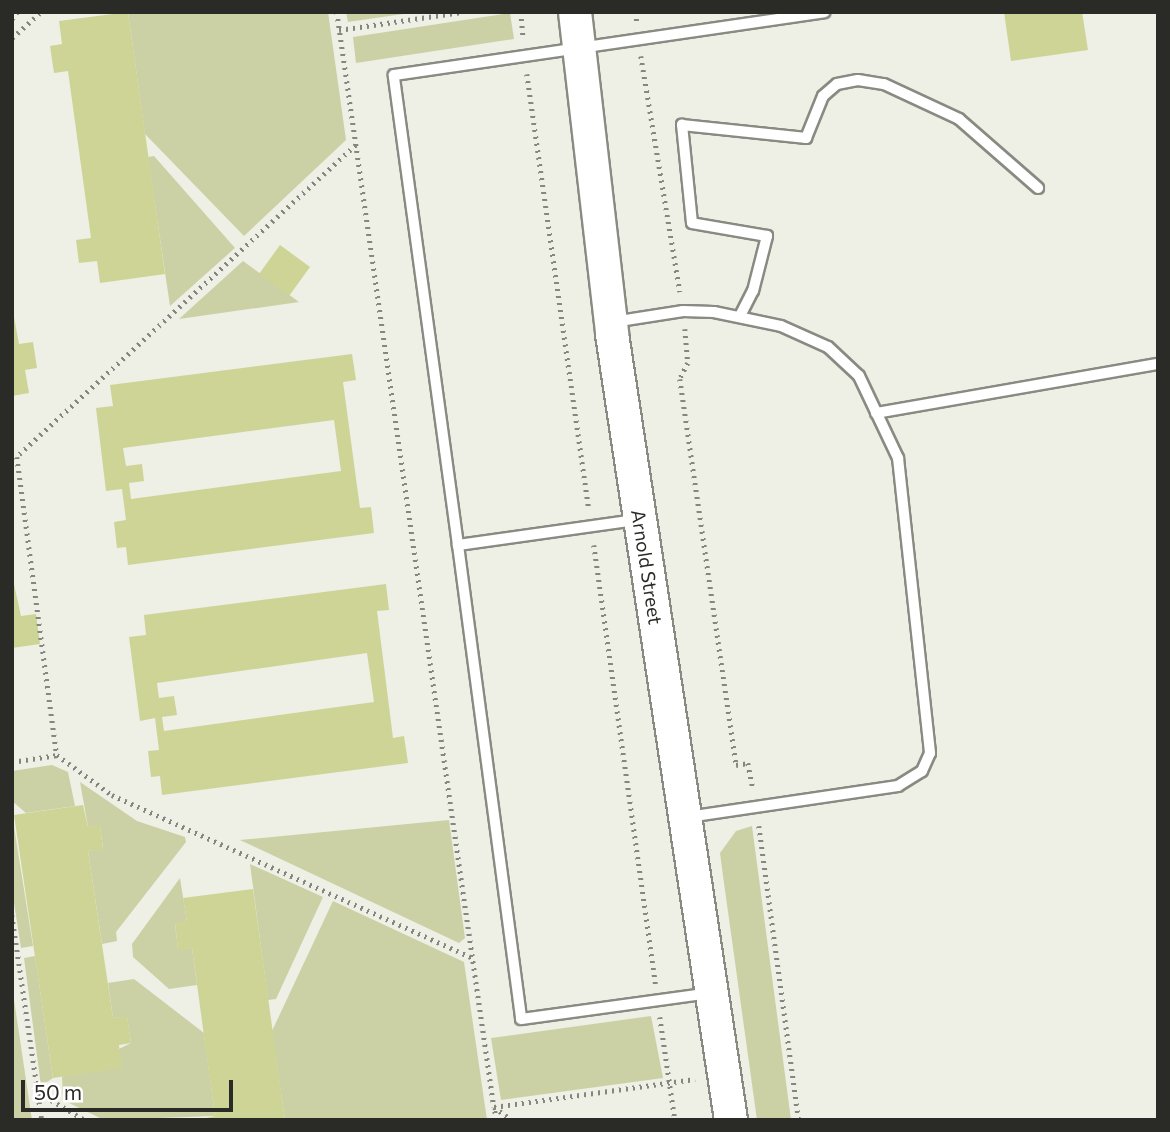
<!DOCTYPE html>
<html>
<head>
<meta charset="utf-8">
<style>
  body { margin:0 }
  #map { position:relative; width:1170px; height:1132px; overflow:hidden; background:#eeefe5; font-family:Commissioner,sans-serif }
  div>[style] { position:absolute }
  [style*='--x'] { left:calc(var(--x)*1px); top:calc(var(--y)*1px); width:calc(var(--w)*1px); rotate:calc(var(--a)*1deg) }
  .green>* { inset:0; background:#ccd1a5 }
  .building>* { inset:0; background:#ced496 }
  .path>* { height:4.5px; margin-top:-2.25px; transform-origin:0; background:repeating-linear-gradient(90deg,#85867f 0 2px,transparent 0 7px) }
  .roads { filter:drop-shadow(2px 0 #898a82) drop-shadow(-2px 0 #898a82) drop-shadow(0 2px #898a82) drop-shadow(0 -2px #898a82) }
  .lane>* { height:10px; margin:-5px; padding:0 5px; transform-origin:5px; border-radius:5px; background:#fff }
  .secondary>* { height:32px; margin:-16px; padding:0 16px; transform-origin:16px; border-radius:16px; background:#fff }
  span { translate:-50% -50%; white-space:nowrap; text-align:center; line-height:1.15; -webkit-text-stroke:5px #fff; paint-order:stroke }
  .street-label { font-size:19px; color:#2a2b27 }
  .frame { position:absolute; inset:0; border:14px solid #2a2b27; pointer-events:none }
  .scale { position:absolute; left:21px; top:1080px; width:212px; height:32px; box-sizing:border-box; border:4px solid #2a2b27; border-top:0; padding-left:9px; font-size:21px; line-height:24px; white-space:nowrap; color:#2a2b27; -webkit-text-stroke:5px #fff; paint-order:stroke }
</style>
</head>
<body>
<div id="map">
  <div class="green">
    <div style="clip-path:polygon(128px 12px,328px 12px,346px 140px,244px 236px,145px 134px)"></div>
    <div style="clip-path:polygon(346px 12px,417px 12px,348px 22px)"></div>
    <div style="clip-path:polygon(510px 13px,514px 39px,356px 63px,353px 37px)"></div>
    <div style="clip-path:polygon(154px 156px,235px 248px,170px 306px,148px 157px)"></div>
    <div style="clip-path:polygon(243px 261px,299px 302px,179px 319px)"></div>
    <div style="clip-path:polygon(52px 765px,68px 772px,75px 806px,26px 813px,12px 801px,12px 771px)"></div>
    <div style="clip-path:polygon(80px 782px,137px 821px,185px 837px,186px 842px,116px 932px,117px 941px,102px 944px,88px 851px,103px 848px,100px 826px,88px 827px)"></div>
    <div style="clip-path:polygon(12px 814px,33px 946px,21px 948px,12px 890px)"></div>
    <div style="clip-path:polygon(449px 820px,465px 938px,459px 943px,240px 840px)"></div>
    <div style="clip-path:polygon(752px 826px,791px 1120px,757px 1120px,724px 883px,720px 853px,736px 831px)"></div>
    <div style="clip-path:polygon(250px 864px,323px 897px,276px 999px,268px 1000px)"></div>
    <div style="clip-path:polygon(180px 878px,187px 922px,175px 924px,178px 949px,192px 948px,197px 985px,169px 989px,133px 957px,132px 944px)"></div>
    <div style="clip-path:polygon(333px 901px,464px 962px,487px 1120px,285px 1120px,272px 1031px)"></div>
    <div style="clip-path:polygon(35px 956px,53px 1078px,41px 1086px,24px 958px)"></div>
    <div style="clip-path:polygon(134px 979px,204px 1033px,215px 1116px,104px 1120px,63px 1100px,62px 1077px,131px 1043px,127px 1017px,113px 1018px,108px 983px)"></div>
    <div style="clip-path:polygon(12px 986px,32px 1120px,12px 1120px)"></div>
    <div style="clip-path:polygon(651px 1016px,663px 1078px,501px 1100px,491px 1038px)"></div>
  </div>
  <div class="building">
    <div style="clip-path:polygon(128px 12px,165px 274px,100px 283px,97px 261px,79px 263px,76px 240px,91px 238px,68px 71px,54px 73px,50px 46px,62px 44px,59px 21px)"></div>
    <div style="clip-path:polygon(1004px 12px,1082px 12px,1088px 50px,1011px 61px)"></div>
    <div style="clip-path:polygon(280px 245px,310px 267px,289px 296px,259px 274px)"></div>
    <div style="clip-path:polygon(12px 306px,19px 344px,33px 342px,37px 368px,25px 370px,29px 393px,12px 396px)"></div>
    <div style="clip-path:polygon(evenodd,352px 354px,356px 380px,343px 382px,360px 508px,371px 507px,374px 533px,128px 565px,126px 547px,117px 548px,114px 522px,126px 520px,122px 489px,106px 491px,96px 408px,113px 406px,110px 385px,352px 354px,334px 420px,341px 471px,131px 499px,129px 483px,144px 481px,142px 464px,126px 466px,123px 448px,334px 420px)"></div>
    <div style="clip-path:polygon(12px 575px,21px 616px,36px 614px,40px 644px,12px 648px)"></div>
    <div style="clip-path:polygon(evenodd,386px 584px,389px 610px,377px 611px,393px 738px,404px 736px,408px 763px,162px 795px,160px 776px,151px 777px,148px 751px,159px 750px,155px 718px,140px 721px,129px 637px,146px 635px,144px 615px,386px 584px,367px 653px,374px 702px,164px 731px,162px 717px,177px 715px,174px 696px,159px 698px,157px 683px,367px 653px)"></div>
    <div style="clip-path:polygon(83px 805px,88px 827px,100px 825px,103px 849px,88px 851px,113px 1018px,127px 1016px,131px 1043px,119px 1045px,122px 1068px,53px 1078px,14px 815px)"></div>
    <div style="clip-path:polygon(253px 889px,285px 1120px,197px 1120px,215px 1116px,192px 948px,178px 950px,175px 923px,187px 922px,183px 898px)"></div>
  </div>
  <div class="path">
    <div style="--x:337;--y:12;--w:1106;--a:81.84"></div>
    <div style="--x:494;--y:1107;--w:22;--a:36"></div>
    <div style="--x:521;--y:12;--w:25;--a:85"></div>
    <div style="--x:636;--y:12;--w:11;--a:85"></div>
    <div style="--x:12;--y:19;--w:9;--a:-54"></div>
    <div style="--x:339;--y:30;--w:124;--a:-8.3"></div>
    <div style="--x:12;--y:38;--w:39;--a:-42"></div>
    <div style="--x:641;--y:56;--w:239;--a:80.6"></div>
    <div style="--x:527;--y:74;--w:439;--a:81.9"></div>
    <div style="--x:356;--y:145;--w:461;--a:137.4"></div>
    <div style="--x:17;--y:457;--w:301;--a:82.4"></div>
    <div style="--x:57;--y:755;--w:68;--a:36"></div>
    <div style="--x:112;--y:795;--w:396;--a:24.3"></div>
    <div style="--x:685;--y:329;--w:34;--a:85"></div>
    <div style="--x:688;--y:363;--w:18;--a:117"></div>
    <div style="--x:680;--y:379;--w:390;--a:81.7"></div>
    <div style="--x:736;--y:765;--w:12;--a:-9"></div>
    <div style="--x:748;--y:763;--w:26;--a:79"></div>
    <div style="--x:594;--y:545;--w:443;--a:82"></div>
    <div style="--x:12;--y:762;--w:46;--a:-8.8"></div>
    <div style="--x:759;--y:826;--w:297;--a:82.3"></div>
    <div style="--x:12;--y:915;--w:207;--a:81.7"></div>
    <div style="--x:660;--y:1017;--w:104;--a:81.7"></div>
    <div style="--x:39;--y:1093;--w:53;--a:30.4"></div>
    <div style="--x:496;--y:1120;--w:13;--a:-99"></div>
    <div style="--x:494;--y:1107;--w:203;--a:-7.9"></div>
  </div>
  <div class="roads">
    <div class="lane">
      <div style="--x:740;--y:316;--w:28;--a:-63"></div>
      <div style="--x:753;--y:291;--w:57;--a:-75.7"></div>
      <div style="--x:767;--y:236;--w:76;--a:-170.2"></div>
      <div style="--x:692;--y:223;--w:99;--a:-95.8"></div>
      <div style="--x:682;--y:125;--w:125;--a:6"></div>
      <div style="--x:806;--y:138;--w:45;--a:-68"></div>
      <div style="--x:823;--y:96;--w:18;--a:-41"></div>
      <div style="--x:837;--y:84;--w:21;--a:-11"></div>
      <div style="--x:858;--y:80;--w:26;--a:9"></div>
      <div style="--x:884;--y:84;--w:83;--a:25"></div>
      <div style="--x:959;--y:119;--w:105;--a:41.1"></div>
      <div style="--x:613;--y:322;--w:71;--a:-8.9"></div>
      <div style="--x:683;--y:311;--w:31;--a:2"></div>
      <div style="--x:714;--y:312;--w:68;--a:11.8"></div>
      <div style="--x:781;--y:326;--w:51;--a:24.1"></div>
      <div style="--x:828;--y:347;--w:42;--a:43.1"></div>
      <div style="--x:859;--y:376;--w:91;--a:64.6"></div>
      <div style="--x:898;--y:458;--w:297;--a:83.8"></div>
      <div style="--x:930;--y:753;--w:20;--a:114"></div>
      <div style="--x:922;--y:771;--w:28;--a:148"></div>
      <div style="--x:898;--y:786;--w:211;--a:171.6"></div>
      <div style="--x:876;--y:413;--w:286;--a:-9.9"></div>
      <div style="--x:636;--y:520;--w:180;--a:172"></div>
      <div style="--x:458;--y:545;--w:474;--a:-97.8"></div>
      <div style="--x:394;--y:75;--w:435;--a:-8.3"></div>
      <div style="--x:458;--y:545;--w:478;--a:82.4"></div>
      <div style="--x:521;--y:1019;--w:191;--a:-7.8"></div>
    </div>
    <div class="secondary">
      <div style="--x:575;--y:12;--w:324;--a:83.4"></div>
      <div style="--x:612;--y:334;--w:795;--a:81.39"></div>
    </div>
  </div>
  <div class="street-label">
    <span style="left:647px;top:567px;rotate:81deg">Arnold Street</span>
  </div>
  <div class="frame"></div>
  <div class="scale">50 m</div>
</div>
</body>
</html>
